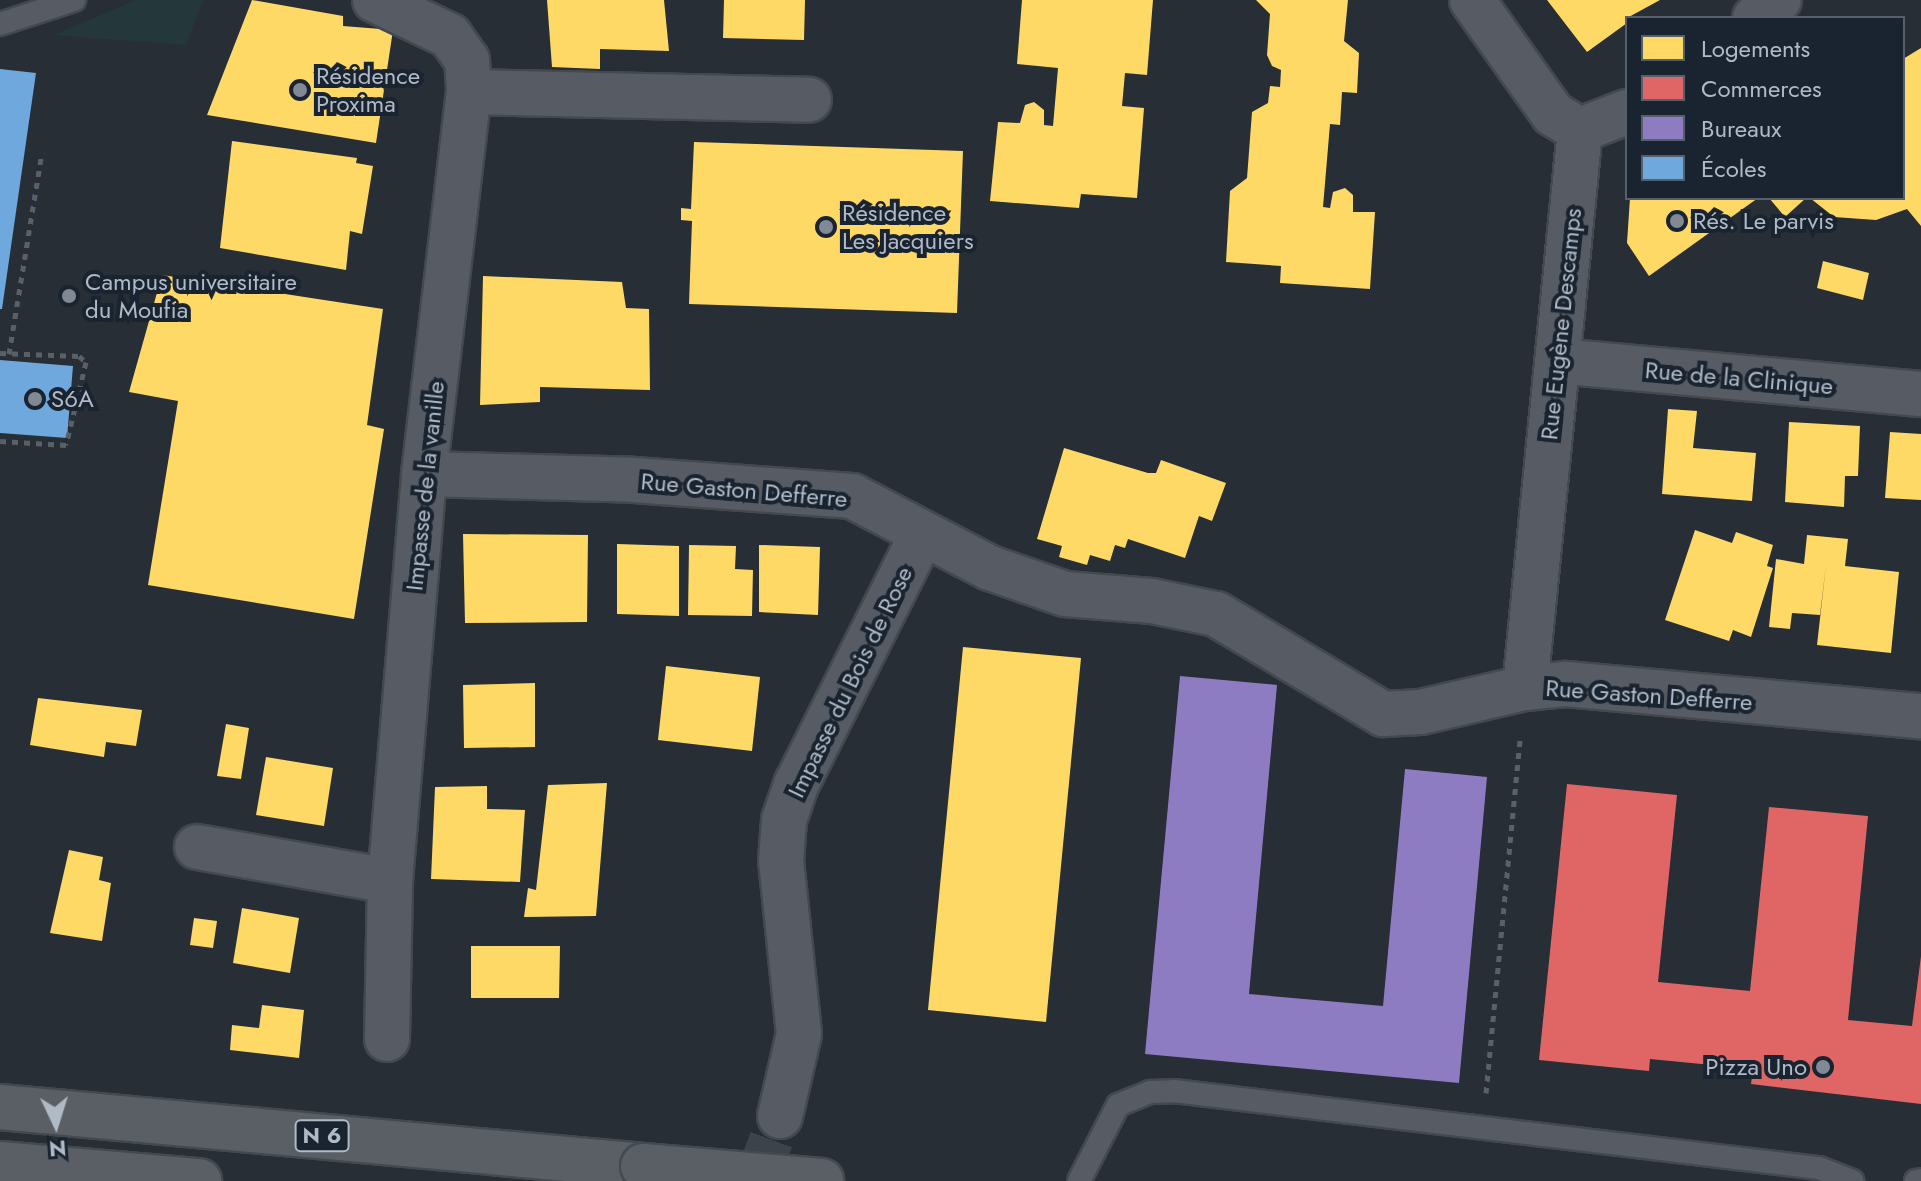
<!DOCTYPE html>
<html>
<head>
<meta charset="utf-8">
<style>
  body { margin:0 }
  #map { position:relative; width:1921px; height:1181px; overflow:hidden; background:#272e35; font-family:Jost,sans-serif }
  div>[style] { position:absolute }
  [style*='--x'] { left:calc(var(--x)*1px); top:calc(var(--y)*1px); width:calc(var(--w)*1px); rotate:calc(var(--a)*1deg) }
  .green>* { inset:0; background:#24383b }
  .homes>* { inset:0; background:#ffd966 }
  .shops>* { inset:0; background:#e06666 }
  .offices>* { inset:0; background:#8e7cc3 }
  .schools>* { inset:0; background:#6fa8dc }
  .minor-tunnel>* { height:44px; margin-top:-22px; transform-origin:0; background:repeating-linear-gradient(90deg,#3c434b 0 44px,transparent 0 66px) }
  .path>* { height:5px; margin-top:-2.5px; transform-origin:0; background:repeating-linear-gradient(90deg,#596066 0 6px,transparent 0 12px) }
  .roads { filter:drop-shadow(2px 0 #43494e) drop-shadow(-2px 0 #43494e) drop-shadow(0 2px #43494e) drop-shadow(0 -2px #43494e) }
  .service>* { height:22px; margin:-11px; padding:0 11px; transform-origin:11px; border-radius:11px; background:#575c64 }
  .minor>* { height:44px; margin:-22px; padding:0 22px; transform-origin:22px; border-radius:22px; background:#575c64 }
  .primary>* { height:44px; margin:-22px; padding:0 22px; transform-origin:22px; border-radius:22px; background:#5a5f65 }
  .bridges { filter:drop-shadow(2px 0 #444a52) drop-shadow(-2px 0 #444a52) drop-shadow(0 2px #444a52) drop-shadow(0 -2px #444a52) }
  .primary-bridge>* { height:44px; margin:-22px; padding:0 22px; transform-origin:22px; border-radius:22px; background:#5a5f65 }
  .dots>* { width:22px; height:22px; translate:-50% -50%; box-sizing:border-box; border:4px solid #1a2430; border-radius:50% }
  span { translate:-50% -50%; white-space:nowrap; text-align:center; line-height:1.15; -webkit-text-stroke:8px #1a2430; paint-order:stroke }
  .shield-label span { padding:2px 6px; background:#1a2430; border:2px solid; border-radius:6px; -webkit-text-stroke-width:0 }
  .shield-label { font-size:22px; color:#b0bac7; font-weight:700 }
  .poi-label { font-size:24px; color:#b0bac7 }
  .left { translate:0 -50%; text-align:left }
  .right { translate:-100% -50%; text-align:right }
  .street-label { font-size:24px; color:#b0bac7 }
  .legend { position:absolute; left:1625px; top:16px; width:280px; height:184px; box-sizing:border-box; background:#1a2430; border:2px solid #56606c; margin:0; padding:10px 14px; list-style:none; font-size:24px; color:#b0bac7 }
  .legend li { display:flex; align-items:center; gap:16px; height:40px }
  .legend b { width:40px; border:2px solid #56606c }
  .north { position:absolute; left:16px; top:1085px; width:80px; height:80px; -webkit-text-stroke:6px #1a2430; paint-order:stroke; rotate:176deg; font-size:22px; font-weight:700; line-height:32px; text-align:center; color:#b0bac7 }
  .north::after { content:''; display:block; margin:auto; width:28px; height:36px; background:#b0bac7; clip-path:polygon(50% 0,100% 100%,50% 72%,0 100%) }
</style>
</head>
<body>
<div id="map">
  <div class="green">
    <div style="clip-path:polygon(136px 0,203px 0,186px 45px,53px 35px)"></div>
  </div>
  <div class="homes">
    <div style="clip-path:polygon(252px 0,343px 16px,343px 26px,393px 30px,376px 143px,207px 115px)"></div>
    <div style="clip-path:polygon(547px 0,664px 0,669px 51px,600px 49px,600px 69px,552px 67px)"></div>
    <div style="clip-path:polygon(724px 0,805px 0,804px 40px,723px 38px)"></div>
    <div style="clip-path:polygon(1022px 0,1153px 0,1147px 75px,1125px 73px,1122px 106px,1144px 108px,1137px 198px,1081px 194px,1079px 208px,990px 201px,998px 122px,1020px 123px,1025px 105px,1034px 102px,1044px 110px,1044px 125px,1053px 126px,1058px 68px,1017px 64px)"></div>
    <div style="clip-path:polygon(1256px 0,1348px 0,1344px 41px,1359px 53px,1357px 93px,1342px 92px,1340px 125px,1330px 124px,1323px 207px,1330px 208px,1333px 192px,1345px 188px,1353px 195px,1353px 212px,1375px 212px,1370px 289px,1280px 283px,1281px 266px,1226px 262px,1230px 191px,1247px 178px,1252px 112px,1268px 103px,1270px 86px,1280px 87px,1281px 70px,1272px 66px,1267px 55px,1270px 14px)"></div>
    <div style="clip-path:polygon(1547px 0,1660px 0,1627px 18px,1627px 23px,1587px 52px)"></div>
    <div style="clip-path:polygon(1921px 48px,1921px 226px,1907px 209px,1876px 220px,1834px 217px,1810px 198px,1903px 198px,1903px 59px)"></div>
    <div style="clip-path:polygon(232px 141px,357px 158px,356px 163px,373px 166px,362px 234px,350px 231px,346px 270px,220px 248px)"></div>
    <div style="clip-path:polygon(694px 142px,963px 151px,957px 313px,689px 304px,692px 221px,681px 220px,681px 208px,691px 209px)"></div>
    <div style="clip-path:polygon(1630px 198px,1758px 198px,1649px 276px,1627px 243px)"></div>
    <div style="clip-path:polygon(1769px 198px,1806px 198px,1785px 217px)"></div>
    <div style="clip-path:polygon(1823px 261px,1869px 273px,1863px 300px,1817px 288px)"></div>
    <div style="clip-path:polygon(162px 275px,383px 309px,367px 425px,384px 429px,354px 619px,148px 585px,178px 401px,129px 392px)"></div>
    <div style="clip-path:polygon(483px 276px,622px 282px,626px 308px,649px 309px,650px 390px,540px 387px,540px 402px,480px 405px)"></div>
    <div style="clip-path:polygon(1668px 409px,1697px 411px,1693px 448px,1756px 453px,1752px 501px,1662px 494px)"></div>
    <div style="clip-path:polygon(1789px 422px,1860px 426px,1858px 476px,1845px 476px,1844px 507px,1785px 502px)"></div>
    <div style="clip-path:polygon(1890px 432px,1921px 434px,1921px 500px,1885px 498px)"></div>
    <div style="clip-path:polygon(1064px 448px,1148px 473px,1156px 473px,1161px 460px,1226px 483px,1212px 521px,1199px 516px,1185px 558px,1128px 539px,1125px 548px,1115px 545px,1110px 561px,1090px 555px,1087px 565px,1059px 557px,1062px 546px,1037px 539px)"></div>
    <div style="clip-path:polygon(1695px 530px,1732px 543px,1736px 532px,1773px 545px,1767px 566px,1773px 568px,1751px 637px,1733px 630px,1729px 641px,1665px 620px)"></div>
    <div style="clip-path:polygon(463px 534px,588px 535px,587px 622px,465px 623px)"></div>
    <div style="clip-path:polygon(1807px 535px,1848px 539px,1845px 566px,1899px 572px,1891px 653px,1817px 645px,1826px 565px,1820px 615px,1792px 613px,1790px 629px,1769px 627px,1776px 559px,1804px 564px)"></div>
    <div style="clip-path:polygon(617px 544px,679px 546px,679px 616px,617px 614px)"></div>
    <div style="clip-path:polygon(689px 545px,736px 546px,735px 569px,753px 570px,752px 616px,688px 615px)"></div>
    <div style="clip-path:polygon(759px 545px,820px 547px,818px 615px,759px 612px)"></div>
    <div style="clip-path:polygon(963px 647px,1081px 658px,1046px 1022px,928px 1010px)"></div>
    <div style="clip-path:polygon(666px 666px,760px 677px,752px 751px,658px 740px)"></div>
    <div style="clip-path:polygon(535px 683px,535px 747px,464px 748px,463px 685px)"></div>
    <div style="clip-path:polygon(38px 698px,142px 710px,136px 746px,106px 742px,104px 757px,30px 745px)"></div>
    <div style="clip-path:polygon(226px 724px,249px 728px,241px 779px,217px 776px)"></div>
    <div style="clip-path:polygon(266px 757px,333px 768px,324px 826px,256px 815px)"></div>
    <div style="clip-path:polygon(607px 783px,596px 916px,524px 917px,528px 888px,536px 890px,548px 785px)"></div>
    <div style="clip-path:polygon(487px 786px,487px 809px,525px 810px,520px 882px,431px 879px,435px 787px)"></div>
    <div style="clip-path:polygon(69px 850px,103px 857px,99px 880px,111px 883px,102px 941px,50px 933px)"></div>
    <div style="clip-path:polygon(242px 908px,299px 918px,290px 973px,233px 963px)"></div>
    <div style="clip-path:polygon(194px 918px,217px 921px,213px 948px,190px 945px)"></div>
    <div style="clip-path:polygon(471px 946px,560px 946px,559px 998px,471px 998px)"></div>
    <div style="clip-path:polygon(262px 1005px,304px 1010px,299px 1058px,230px 1050px,232px 1025px,259px 1028px)"></div>
  </div>
  <div class="shops">
    <div style="clip-path:polygon(1567px 784px,1677px 795px,1658px 982px,1750px 991px,1769px 807px,1868px 816px,1848px 1020px,1912px 1026px,1921px 956px,1921px 1104px,1751px 1084px,1753px 1069px,1650px 1059px,1649px 1071px,1539px 1060px)"></div>
  </div>
  <div class="offices">
    <div style="clip-path:polygon(1180px 676px,1277px 685px,1249px 994px,1383px 1006px,1405px 769px,1487px 777px,1459px 1083px,1145px 1054px)"></div>
  </div>
  <div class="schools">
    <div style="clip-path:polygon(0 69px,36px 73px,2px 309px,0 309px)"></div>
    <div style="clip-path:polygon(0 360px,73px 366px,67px 438px,0 433px)"></div>
  </div>
  <div class="minor-tunnel">
    <div style="--x:756;--y:1181;--w:69;--a:-69.7"></div>
  </div>
  <div class="path">
    <div style="--x:0;--y:353;--w:79;--a:2.2"></div>
    <div style="--x:79;--y:356;--w:9;--a:41"></div>
    <div style="--x:86;--y:362;--w:85;--a:103.5"></div>
    <div style="--x:66;--y:445;--w:66;--a:-176.5"></div>
    <div style="--x:9;--y:354;--w:204;--a:-80.7"></div>
    <div style="--x:1486;--y:1093;--w:358;--a:-84.5"></div>
  </div>
  <div class="roads">
    <div class="service">
      <div style="--x:0;--y:24;--w:78;--a:-18"></div>
      <div style="--x:1079;--y:1181;--w:85;--a:-62.8"></div>
      <div style="--x:1118;--y:1105;--w:35;--a:-22"></div>
      <div style="--x:1150;--y:1092;--w:24;--a:-2"></div>
      <div style="--x:1174;--y:1091;--w:650;--a:6.81"></div>
      <div style="--x:1819;--y:1168;--w:36;--a:21"></div>
      <div style="--x:1916;--y:1181;--w:5;--a:-11"></div>
    </div>
    <div class="minor">
      <div style="--x:375;--y:0;--w:83;--a:25.6"></div>
      <div style="--x:450;--y:36;--w:29;--a:55"></div>
      <div style="--x:467;--y:60;--w:32;--a:86"></div>
      <div style="--x:469;--y:92;--w:340;--a:1.3"></div>
      <div style="--x:1472;--y:0;--w:140;--a:54.6"></div>
      <div style="--x:1553;--y:114;--w:31;--a:31"></div>
      <div style="--x:1755;--y:18;--w:30;--a:-37"></div>
      <div style="--x:1580;--y:130;--w:50;--a:-21"></div>
      <div style="--x:1558;--y:361;--w:364;--a:5.2"></div>
      <div style="--x:424;--y:474;--w:210;--a:1.6"></div>
      <div style="--x:634;--y:480;--w:219;--a:4.2"></div>
      <div style="--x:852;--y:496;--w:156;--a:27.6"></div>
      <div style="--x:990;--y:568;--w:79;--a:19.1"></div>
      <div style="--x:1065;--y:594;--w:87;--a:4.6"></div>
      <div style="--x:1152;--y:601;--w:65;--a:11.5"></div>
      <div style="--x:1216;--y:614;--w:195;--a:30.9"></div>
      <div style="--x:1383;--y:714;--w:38;--a:-3"></div>
      <div style="--x:1421;--y:712;--w:107;--a:-13"></div>
      <div style="--x:1525;--y:688;--w:41;--a:-5.6"></div>
      <div style="--x:1566;--y:684;--w:356;--a:5.2"></div>
      <div style="--x:1525;--y:688;--w:561;--a:-84.37"></div>
      <div style="--x:197;--y:847;--w:196;--a:10"></div>
      <div style="--x:387;--y:1039;--w:158;--a:-88.9"></div>
      <div style="--x:390;--y:881;--w:408;--a:-85.2"></div>
      <div style="--x:424;--y:474;--w:385;--a:-83.3"></div>
      <div style="--x:780;--y:1116;--w:84;--a:-77"></div>
      <div style="--x:799;--y:1034;--w:174;--a:-95.9"></div>
      <div style="--x:781;--y:861;--w:41;--a:-85.8"></div>
      <div style="--x:784;--y:820;--w:39;--a:-71"></div>
      <div style="--x:797;--y:783;--w:279;--a:-63.3"></div>
    </div>
    <div class="primary">
      <div style="--x:0;--y:1107;--w:646;--a:5.24"></div>
      <div style="--x:0;--y:1164;--w:200;--a:4.9"></div>
    </div>
  </div>
  <div class="bridges">
    <div class="primary-bridge">
      <div style="--x:643;--y:1166;--w:179;--a:4.8"></div>
    </div>
  </div>
  <div class="dots">
    <div style="left:300px;top:90px;background:#808994"></div>
    <div style="left:1677px;top:221px;background:#808994"></div>
    <div style="left:826px;top:227px;background:#808994"></div>
    <div style="left:69px;top:296px;background:#808994"></div>
    <div style="left:35px;top:399px;background:#808994"></div>
    <div style="left:1823px;top:1067px;background:#808994"></div>
  </div>
  <div class="shield-label">
    <span style="left:322px;top:1136px">N 6</span>
  </div>
  <div class="poi-label">
    <span class="left" style="left:316px;top:90px">Résidence<br>Proxima</span>
    <span class="left" style="left:842px;top:227px">Résidence<br>Les Jacquiers</span>
    <span class="left" style="left:1693px;top:221px">Rés. Le parvis</span>
    <span class="left" style="left:85px;top:296px">Campus universitaire<br>du Moufia</span>
    <span class="left" style="left:51px;top:399px">S6A</span>
    <span class="right" style="left:1807px;top:1067px">Pizza Uno</span>
  </div>
  <div class="street-label">
    <span style="left:1561px;top:324px;rotate:-84deg">Rue Eugène Descamps</span>
    <span style="left:1739px;top:378px;rotate:5deg">Rue de la Clinique</span>
    <span style="left:425px;top:486px;rotate:-84deg">Impasse de la vanille</span>
    <span style="left:744px;top:490px;rotate:5deg">Rue Gaston Defferre</span>
    <span style="left:850px;top:682px;rotate:-64deg">Impasse du Bois de Rose</span>
    <span style="left:1649px;top:695px;rotate:4deg">Rue Gaston Defferre</span>
  </div>
  <ul class="legend">
  <li><b style="height:22px;background:#ffd966"></b>Logements</li>
  <li><b style="height:22px;background:#e06666"></b>Commerces</li>
  <li><b style="height:22px;background:#8e7cc3"></b>Bureaux</li>
  <li><b style="height:22px;background:#6fa8dc"></b>Écoles</li>
  </ul>
  <div class="north">N</div>
</div>
</body>
</html>
